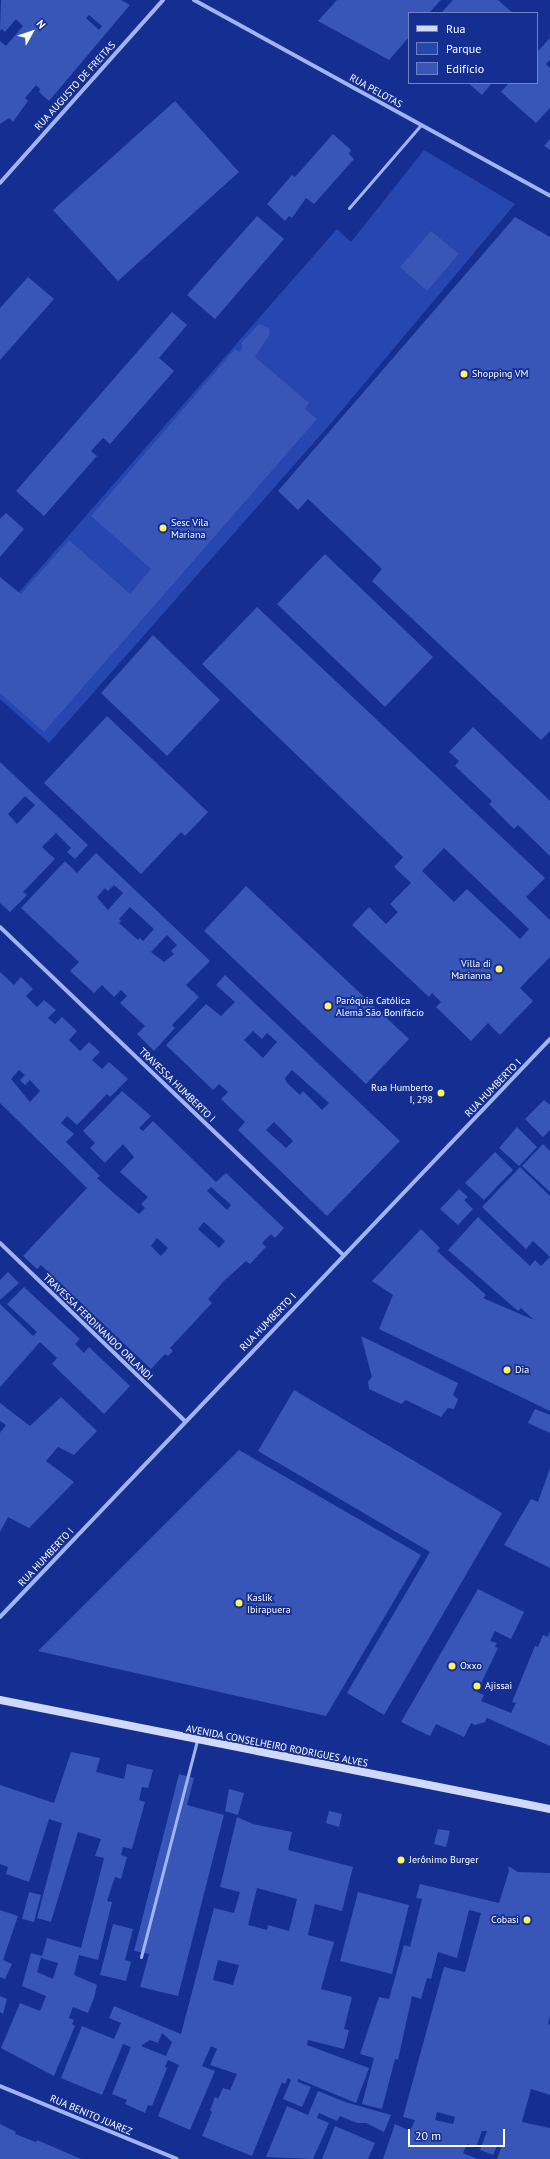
<!DOCTYPE html>
<html>
<head>
<meta charset="utf-8">
<style>
  body { margin:0 }
  #map { position:relative; width:550px; height:2159px; overflow:hidden; background:#142f91; font-family:"PT Sans",sans-serif }
  div>[style] { position:absolute }
  [style*='--x'] { left:calc(var(--x)*1px); top:calc(var(--y)*1px); width:calc(var(--w)*1px); rotate:calc(var(--a)*1deg) }
  .green>* { inset:0; background:#2646b0 }
  .building>* { inset:0; background:#3855b8 }
  .lane>* { height:3px; margin:-1.5px; padding:0 1.5px; transform-origin:1.5px; border-radius:1.5px; background:#a1b4f1 }
  .street>* { height:4px; margin:-2px; padding:0 2px; transform-origin:2px; border-radius:2px; background:#a1b4f1 }
  .secondary>* { height:8px; margin:-4px; padding:0 4px; transform-origin:4px; border-radius:4px; background:#d0d9fc }
  .dots>* { width:11px; height:11px; translate:-50% -50%; box-sizing:border-box; border:2px solid #142f91; border-radius:50% }
  span { translate:-50% -50%; white-space:nowrap; text-align:center; line-height:1.15; -webkit-text-stroke:3.5px #142f91; paint-order:stroke }
  .street-label { font-size:10px; color:#fff }
  .poi-label { font-size:10px; color:#fff }
  .left { translate:0 -50%; text-align:left }
  .right { translate:-100% -50%; text-align:right }
  .legend { position:absolute; left:408px; top:12px; width:130px; height:72px; box-sizing:border-box; background:#142f91; border:1px solid #7282bd; margin:0; padding:5px 7px; list-style:none; font-size:12px; color:#fff }
  .legend li { display:flex; align-items:center; gap:8px; height:20px }
  .legend b { width:20px; border:1px solid #7282bd }
  .north { position:absolute; left:12px; top:12px; width:40px; height:40px; -webkit-text-stroke:3px #142f91; paint-order:stroke; rotate:50deg; font-size:11px; font-weight:700; line-height:16px; text-align:center; color:#fff }
  .north::after { content:''; display:block; margin:auto; width:14px; height:18px; background:#fff; clip-path:polygon(50% 0,100% 100%,50% 72%,0 100%) }
  .scale { position:absolute; left:408px; top:2129px; width:97px; height:18px; box-sizing:border-box; border:2px solid #fff; border-top:0; padding-left:5px; font-size:12px; line-height:14px; white-space:nowrap; color:#fff; -webkit-text-stroke:3px #142f91; paint-order:stroke }
</style>
</head>
<body>
<div id="map">
  <div class="green">
    <div style="clip-path:polygon(424px 150px,515px 204px,332px 422px,49px 743px,0 699px,0 614px,337px 229px,351px 242px)"></div>
  </div>
  <div class="building">
    <div style="clip-path:polygon(evenodd,1px 0,121px 0,130px 5px,49px 101px,39px 92px,40px 89px,36px 85px,25px 98px,28px 101px,13px 122px,9px 118px,0 124px,0 41px,6px 46px,23px 26px,16px 19px,5px 32px,2px 29px,0 31px,1px 0,89px 15px,102px 26px,99px 30px,86px 18px,89px 15px)"></div>
    <div style="clip-path:polygon(337px 0,441px 0,429px 13px,409px 13px,409px 37px,389px 60px,318px 21px)"></div>
    <div style="clip-path:polygon(453px 0,498px 0,513px 13px,441px 13px)"></div>
    <div style="clip-path:polygon(550px 38px,550px 60px,546px 64px,550px 68px,550px 108px,536px 123px,501px 92px,509px 83px,537px 83px,537px 52px)"></div>
    <div style="clip-path:polygon(468px 83px,492px 83px,482px 95px)"></div>
    <div style="clip-path:polygon(175px 101px,239px 172px,118px 281px,53px 210px)"></div>
    <div style="clip-path:polygon(333px 134px,351px 150px,349px 154px,354px 159px,314px 204px,306px 198px,292px 218px,289px 216px,285px 221px,267px 204px,292px 175px,295px 177px)"></div>
    <div style="clip-path:polygon(550px 139px,550px 150px,544px 146px)"></div>
    <div style="clip-path:polygon(257px 216px,284px 239px,215px 319px,187px 295px)"></div>
    <div style="clip-path:polygon(515px 217px,550px 237px,550px 731px,541px 740px,372px 581px,382px 569px,308px 499px,298px 510px,278px 491px)"></div>
    <div style="clip-path:polygon(431px 231px,459px 254px,427px 291px,400px 267px)"></div>
    <div style="clip-path:polygon(28px 277px,54px 299px,0 360px,0 308px)"></div>
    <div style="clip-path:polygon(172px 312px,187px 325px,159px 358px,174px 371px,110px 444px,103px 438px,91px 451px,97px 456px,44px 516px,16px 491px)"></div>
    <div style="clip-path:polygon(259px 324px,269px 328px,270px 334px,255px 357px,309px 403px,305px 409px,317px 419px,44px 732px,0 693px,0 577px,21px 594px,69px 540px,130px 594px,151px 569px,91px 516px,235px 349px,239px 352px,242px 349px,242px 342px)"></div>
    <div style="clip-path:polygon(6px 513px,24px 529px,0 557px,0 519px)"></div>
    <div style="clip-path:polygon(325px 554px,433px 657px,385px 707px,277px 604px)"></div>
    <div style="clip-path:polygon(evenodd,257px 607px,545px 878px,526px 897px,550px 920px,550px 957px,520px 988px,533px 1001px,500px 1035px,488px 1023px,471px 1041px,436px 1007px,441px 1002px,432px 993px,429px 997px,352px 925px,369px 907px,386px 924px,398px 912px,390px 904px,411px 883px,394px 867px,403px 857px,202px 664px,257px 607px,444px 848px,529px 929px,520px 939px,467px 889px,454px 902px,422px 871px,444px 848px)"></div>
    <div style="clip-path:polygon(153px 635px,220px 700px,167px 756px,101px 693px)"></div>
    <div style="clip-path:polygon(107px 716px,208px 812px,185px 836px,181px 832px,141px 874px,44px 783px)"></div>
    <div style="clip-path:polygon(473px 727px,550px 801px,550px 856px,518px 825px,514px 829px,489px 804px,492px 801px,455px 766px,459px 761px,449px 752px)"></div>
    <div style="clip-path:polygon(evenodd,0 762px,88px 845px,75px 859px,67px 852px,71px 848px,56px 833px,42px 847px,55px 859px,23px 892px,27px 895px,10px 912px,0 903px,0 762px,25px 796px,35px 805px,17px 824px,8px 814px,25px 796px)"></div>
    <div style="clip-path:polygon(evenodd,96px 853px,210px 961px,186px 985px,199px 997px,172px 1025px,175px 1028px,154px 1051px,137px 1034px,145px 1026px,120px 1003px,127px 996px,121px 990px,114px 997px,102px 985px,94px 993px,70px 971px,79px 962px,21px 908px,65px 861px,77px 873px,96px 853px,114px 885px,123px 893px,108px 910px,97px 897px,105px 888px,108px 891px,114px 885px,96px 853px,130px 907px,154px 929px,143px 941px,140px 938px,138px 940px,119px 923px,121px 921px,119px 919px,130px 907px,96px 853px,167px 935px,177px 945px,171px 951px,174px 954px,164px 962px,151px 952px,167px 935px)"></div>
    <div style="clip-path:polygon(246px 886px,409px 1039px,366px 1084px,204px 931px)"></div>
    <div style="clip-path:polygon(evenodd,0 972px,14px 985px,21px 977px,33px 989px,26px 996px,37px 1007px,44px 1000px,56px 1010px,48px 1018px,55px 1024px,62px 1017px,77px 1031px,69px 1040px,80px 1051px,89px 1042px,100px 1052px,92px 1060px,102px 1069px,109px 1062px,128px 1079px,110px 1097px,107px 1094px,77px 1125px,67px 1116px,61px 1123px,74px 1134px,66px 1142px,100px 1176px,97px 1178px,116px 1195px,139px 1214px,145px 1208px,141px 1204px,148px 1197px,120px 1172px,134px 1157px,123px 1144px,105px 1163px,90px 1148px,95px 1143px,83px 1131px,122px 1091px,151px 1116px,139px 1128px,143px 1131px,153px 1121px,216px 1182px,226px 1173px,284px 1228px,275px 1238px,271px 1234px,262px 1243px,266px 1247px,250px 1264px,246px 1261px,224px 1281px,208px 1299px,212px 1303px,170px 1348px,173px 1351px,168px 1356px,165px 1354px,151px 1369px,41px 1265px,37px 1269px,23px 1256px,87px 1188px,0 1103px,0 972px,19px 1070px,25px 1075px,20px 1080px,25px 1085px,30px 1080px,40px 1091px,30px 1102px,11px 1079px,19px 1070px,0 972px,211px 1187px,231px 1205px,227px 1210px,207px 1191px,211px 1187px,0 972px,204px 1222px,225px 1241px,219px 1248px,198px 1229px,204px 1222px,0 972px,157px 1238px,168px 1248px,161px 1256px,151px 1246px,157px 1238px)"></div>
    <div style="clip-path:polygon(evenodd,225px 975px,400px 1141px,327px 1216px,238px 1130px,245px 1122px,221px 1099px,228px 1092px,219px 1084px,213px 1090px,166px 1045px,206px 1004px,221px 1016px,235px 1002px,216px 985px,225px 975px,253px 1031px,262px 1039px,267px 1033px,277px 1042px,263px 1058px,244px 1040px,253px 1031px,225px 975px,292px 1070px,329px 1103px,322px 1110px,303px 1091px,300px 1095px,287px 1083px,285px 1078px,292px 1070px,225px 975px,274px 1122px,293px 1141px,286px 1148px,266px 1130px,274px 1122px)"></div>
    <div style="clip-path:polygon(544px 1100px,550px 1105px,550px 1130px,543px 1137px,525px 1119px)"></div>
    <div style="clip-path:polygon(517px 1127px,537px 1147px,519px 1166px,499px 1148px)"></div>
    <div style="clip-path:polygon(543px 1144px,550px 1151px,550px 1192px,522px 1166px)"></div>
    <div style="clip-path:polygon(495px 1152px,513px 1170px,484px 1200px,465px 1183px)"></div>
    <div style="clip-path:polygon(520px 1167px,550px 1196px,550px 1411px,379px 1329px,393px 1295px,372px 1281px,421px 1229px,440px 1248px,437px 1251px,486px 1295px,483px 1298px,534px 1320px,521px 1308px,518px 1311px,448px 1250px,478px 1217px,530px 1266px,535px 1260px,541px 1266px,550px 1257px,533px 1241px,526px 1249px,482px 1207px)"></div>
    <div style="clip-path:polygon(459px 1189px,468px 1197px,464px 1200px,473px 1209px,458px 1225px,440px 1209px)"></div>
    <div style="clip-path:polygon(8px 1272px,19px 1283px,0 1300px,0 1280px)"></div>
    <div style="clip-path:polygon(24px 1287px,80px 1339px,75px 1344px,84px 1353px,89px 1347px,130px 1386px,104px 1414px,52px 1364px,57px 1358px,40px 1342px,0 1387px,0 1304px,33px 1336px,37px 1332px,7px 1304px)"></div>
    <div style="clip-path:polygon(361px 1336px,458px 1383px,453px 1395px,458px 1399px,454px 1409px,448px 1408px,441px 1417px,406px 1400px,401px 1404px,369px 1389px,368px 1382px,372px 1377px)"></div>
    <div style="clip-path:polygon(294px 1390px,502px 1513px,384px 1715px,347px 1693px,430px 1552px,258px 1451px)"></div>
    <div style="clip-path:polygon(61px 1397px,97px 1431px,74px 1455px,58px 1447px,46px 1461px,74px 1482px,29px 1528px,8px 1517px,0 1532px,0 1433px,6px 1425px,0 1421px,0 1403px,30px 1426px)"></div>
    <div style="clip-path:polygon(535px 1409px,550px 1415px,550px 1433px,528px 1423px)"></div>
    <div style="clip-path:polygon(239px 1450px,421px 1555px,326px 1716px,38px 1651px)"></div>
    <div style="clip-path:polygon(550px 1468px,550px 1568px,504px 1545px,531px 1499px,538px 1502px)"></div>
    <div style="clip-path:polygon(478px 1589px,524px 1612px,511px 1639px,495px 1631px,490px 1641px,497px 1643px,495px 1647px,498px 1648px,477px 1692px,484px 1695px,481px 1701px,511px 1713px,516px 1703px,512px 1702px,535px 1646px,538px 1647px,543px 1635px,548px 1637px,550px 1631px,550px 1746px,487px 1718px,485px 1722px,475px 1725px,471px 1723px,464px 1737px,436px 1724px,430px 1736px,401px 1722px)"></div>
    <div style="clip-path:polygon(evenodd,71px 1752px,100px 1758px,96px 1772px,124px 1779px,127px 1764px,153px 1770px,148px 1788px,142px 1787px,139px 1800px,145px 1802px,132px 1849px,123px 1847px,121px 1855px,127px 1857px,121px 1879px,115px 1877px,107px 1901px,112px 1902px,98px 1960px,79px 1955px,74px 1975px,97px 1985px,94px 1998px,88px 2013px,73px 2007px,69px 2018px,74px 2020px,72px 2024px,75px 2026px,54px 2076px,1px 2048px,20px 2003px,40px 2011px,46px 1996px,22px 1986px,31px 1953px,42px 1956px,47px 1938px,81px 1948px,104px 1858px,95px 1856px,101px 1839px,78px 1832px,51px 1922px,37px 1918px,62px 1823px,49px 1819px,29px 1882px,6px 1874px,8px 1867px,0 1864px,0 1785px,54px 1803px,71px 1752px,41px 1958px,58px 1963px,53px 1979px,37px 1972px,41px 1958px)"></div>
    <div style="clip-path:polygon(179px 1774px,194px 1778px,187px 1805px,224px 1815px,178px 1996px,140px 1987px,149px 1954px,134px 1951px)"></div>
    <div style="clip-path:polygon(229px 1789px,244px 1793px,238px 1815px,225px 1811px)"></div>
    <div style="clip-path:polygon(329px 1811px,342px 1814px,339px 1827px,326px 1823px)"></div>
    <div style="clip-path:polygon(evenodd,237px 1817px,253px 1824px,292px 1832px,288px 1850px,353px 1867px,342px 1911px,315px 1904px,308px 1935px,334px 1942px,321px 1989px,352px 1997px,344px 2029px,349px 2030px,344px 2049px,308px 2040px,307px 2045px,369px 2068px,356px 2103px,298px 2079px,298px 2082px,311px 2087px,302px 2107px,283px 2099px,291px 2080px,288px 2078px,285px 2084px,282px 2082px,252px 2156px,202px 2136px,212px 2112px,210px 2110px,215px 2097px,218px 2099px,223px 2088px,230px 2090px,237px 2074px,210px 2065px,217px 2049px,211px 2046px,202px 2066px,215px 2071px,190px 2130px,158px 2116px,179px 2065px,168px 2060px,165px 2067px,167px 2068px,152px 2106px,148px 2105px,145px 2113px,125px 2104px,127px 2100px,112px 2094px,131px 2047px,123px 2044px,102px 2095px,61px 2078px,82px 2026px,114px 2039px,121px 2023px,109px 2018px,114px 2006px,181px 2034px,214px 1908px,234px 1913px,240px 1892px,220px 1887px,237px 1817px,257px 1888px,297px 1899px,289px 1931px,268px 1925px,267px 1930px,248px 1925px,257px 1888px,237px 1817px,218px 1960px,239px 1965px,233px 1985px,213px 1980px,218px 1960px,237px 1817px,162px 2033px,172px 2042px,166px 2056px,141px 2046px,150px 2040px,158px 2043px,162px 2033px)"></div>
    <div style="clip-path:polygon(438px 1829px,450px 1831px,446px 1847px,434px 1844px)"></div>
    <div style="clip-path:polygon(evenodd,508px 1866px,518px 1872px,550px 1873px,550px 2016px,548px 2024px,550px 2025px,550px 2095px,531px 2089px,522px 2122px,550px 2128px,550px 2159px,497px 2159px,501px 2148px,497px 2146px,493px 2155px,480px 2150px,487px 2131px,482px 2131px,476px 2147px,467px 2144px,463px 2153px,477px 2159px,383px 2159px,395px 2124px,410px 2131px,415px 2120px,403px 2117px,444px 1967px,465px 1972px,481px 1913px,469px 1910px,457px 1958px,438px 1952px,431px 1979px,427px 1978px,421px 1999px,412px 1996px,398px 2060px,395px 2059px,382px 2109px,362px 2104px,374px 2058px,360px 2054px,379px 1997px,389px 1999px,404px 1945px,410px 1947px,422px 1899px,416px 1898px,420px 1884px,499px 1903px,509px 1871px,508px 1866px,437px 2112px,455px 2117px,453px 2124px,435px 2120px,437px 2112px)"></div>
    <div style="clip-path:polygon(29px 1892px,41px 1895px,34px 1922px,22px 1919px)"></div>
    <div style="clip-path:polygon(358px 1892px,409px 1905px,392px 1974px,340px 1961px)"></div>
    <div style="clip-path:polygon(0 1910px,18px 1916px,3px 1960px,12px 1964px,5px 1979px,0 1977px)"></div>
    <div style="clip-path:polygon(113px 1924px,133px 1929px,125px 1960px,131px 1962px,126px 1981px,100px 1975px)"></div>
    <div style="clip-path:polygon(0 1996px,7px 1999px,3px 2014px,0 2012px)"></div>
    <div style="clip-path:polygon(318px 2091px,345px 2102px,391px 2115px,384px 2132px,366px 2123px,357px 2123px,340px 2116px,337px 2121px,319px 2113px,317px 2118px,329px 2123px,313px 2159px,266px 2157px,287px 2106px,308px 2115px)"></div>
    <div style="clip-path:polygon(0 2124px,16px 2132px,15px 2134px,36px 2142px,37px 2140px,81px 2159px,0 2159px)"></div>
    <div style="clip-path:polygon(335px 2126px,375px 2143px,368px 2159px,322px 2159px)"></div>
  </div>
  <div class="lane">
    <div style="--x:349;--y:208;--w:110;--a:-49.1"></div>
    <div style="--x:141;--y:1957;--w:223;--a:-75.5"></div>
  </div>
  <div class="street">
    <div style="--x:194;--y:0;--w:406;--a:28.8"></div>
    <div style="--x:0;--y:183;--w:245;--a:-48.3"></div>
    <div style="--x:0;--y:927;--w:475;--a:43.7"></div>
    <div style="--x:0;--y:1243;--w:257;--a:43.9"></div>
    <div style="--x:0;--y:1617;--w:798;--a:-46.42"></div>
    <div style="--x:0;--y:2086;--w:191;--a:22.4"></div>
  </div>
  <div class="secondary">
    <div style="--x:0;--y:1700;--w:561;--a:11.21"></div>
  </div>
  <div class="dots">
    <div style="left:464px;top:374px;background:#fff461"></div>
    <div style="left:163px;top:528px;background:#fff461"></div>
    <div style="left:499px;top:969px;background:#fff461"></div>
    <div style="left:328px;top:1006px;background:#fff461"></div>
    <div style="left:441px;top:1093px;background:#fff461"></div>
    <div style="left:507px;top:1370px;background:#fff461"></div>
    <div style="left:239px;top:1603px;background:#fff461"></div>
    <div style="left:452px;top:1666px;background:#fff461"></div>
    <div style="left:477px;top:1686px;background:#fff461"></div>
    <div style="left:401px;top:1860px;background:#fff461"></div>
    <div style="left:527px;top:1920px;background:#fff461"></div>
  </div>
  <div class="street-label">
    <span style="left:75px;top:86px;rotate:-48deg">RUA AUGUSTO DE FREITAS</span>
    <span style="left:376px;top:91px;rotate:29deg">RUA PELOTAS</span>
    <span style="left:177px;top:1085px;rotate:44deg">TRAVESSA HUMBERTO I</span>
    <span style="left:493px;top:1088px;rotate:-46deg">RUA HUMBERTO I</span>
    <span style="left:268px;top:1322px;rotate:-46deg">RUA HUMBERTO I</span>
    <span style="left:98px;top:1327px;rotate:44deg">TRAVESSA FERDINANDO ORLANDI</span>
    <span style="left:46px;top:1557px;rotate:-47deg">RUA HUMBERTO I</span>
    <span style="left:277px;top:1746px;rotate:11deg">AVENIDA CONSELHEIRO RODRIGUES ALVES</span>
    <span style="left:91px;top:2115px;rotate:23deg">RUA BENITO JUAREZ</span>
  </div>
  <div class="poi-label">
    <span class="left" style="left:472px;top:374px">Shopping VM</span>
    <span class="left" style="left:171px;top:528px">Sesc Vila<br>Mariana</span>
    <span class="right" style="left:491px;top:969px">Villa di<br>Marianna</span>
    <span class="left" style="left:336px;top:1006px">Paróquia Católica<br>Alemã São Bonifácio</span>
    <span class="right" style="left:433px;top:1093px">Rua Humberto<br>I, 298</span>
    <span class="left" style="left:515px;top:1370px">Dia</span>
    <span class="left" style="left:247px;top:1603px">Kaslik<br>Ibirapuera</span>
    <span class="left" style="left:460px;top:1666px">Oxxo</span>
    <span class="left" style="left:485px;top:1686px">Ajissai</span>
    <span class="left" style="left:409px;top:1860px">Jerônimo Burger</span>
    <span class="right" style="left:519px;top:1920px">Cobasi</span>
  </div>
  <ul class="legend">
  <li><b style="height:5px;background:#d0d9fc"></b>Rua</li>
  <li><b style="height:11px;background:#2646b0"></b>Parque</li>
  <li><b style="height:11px;background:#3855b8"></b>Edifício</li>
  </ul>
  <div class="north">N</div>
  <div class="scale">20 m</div>
</div>
</body>
</html>
